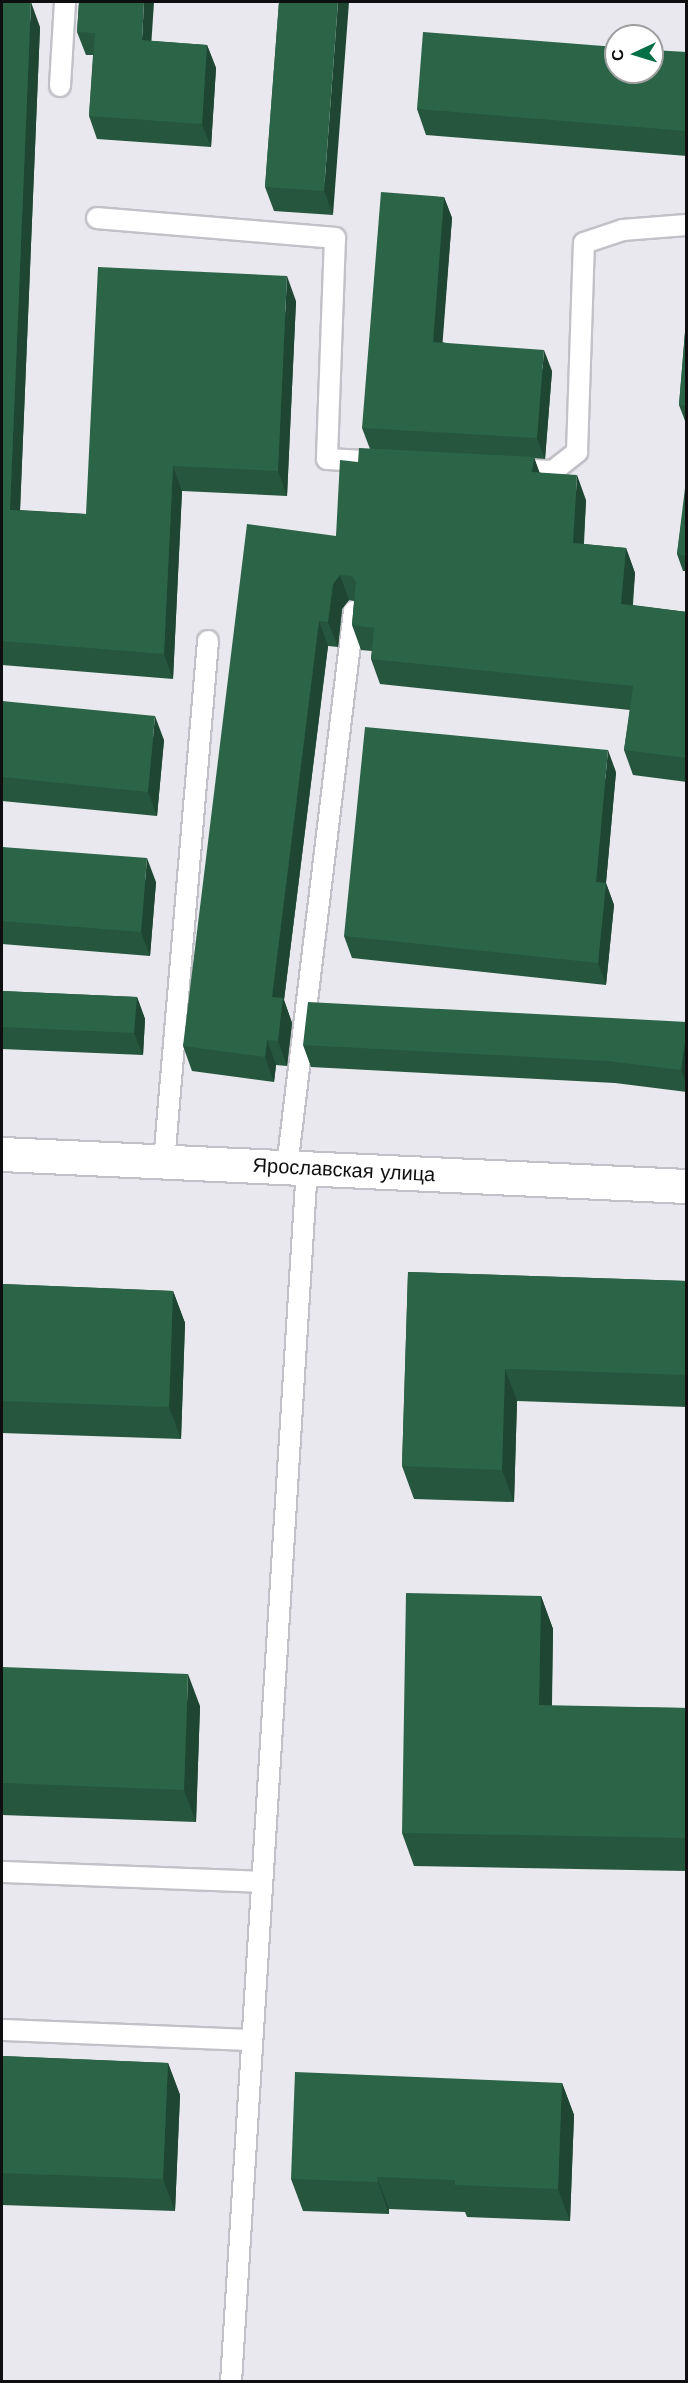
<!DOCTYPE html>
<html>
<head>
<meta charset="utf-8">
<style>
  body { margin:0 }
  #map { position:relative; width:688px; height:2383px; overflow:hidden; background:#e8e8ee; font-family:"Work Sans",sans-serif }
  div>[style] { position:absolute }
  [style*='--x'] { left:calc(var(--x)*1px); top:calc(var(--y)*1px); width:calc(var(--w)*1px); rotate:calc(var(--a)*1deg) }
  .roads { filter:drop-shadow(2px 0 #c1c1c7) drop-shadow(-2px 0 #c1c1c7) drop-shadow(0 2px #c1c1c7) drop-shadow(0 -2px #c1c1c7) }
  .lane>* { height:20px; margin:-10px; padding:0 10px; transform-origin:10px; border-radius:10px; background:#fff }
  .street>* { height:33px; margin:-16.5px; padding:0 16.5px; transform-origin:16.5px; border-radius:16.5px; background:#fff }
  .wall>* { inset:0; background:#26563e }
  .shaded-wall>* { inset:0; background:#1f4632 }
  .building>* { inset:0; background:#2c6448 }
  span { translate:-50% -50%; white-space:nowrap; text-align:center; line-height:1.15; -webkit-text-stroke:6px #fff; paint-order:stroke }
  .street-label { font-size:20px; color:#0f0f11 }
  .frame { position:absolute; inset:0; border:3px solid #0f0f11; pointer-events:none }
  .north { position:absolute; left:604px; top:24px; width:60px; height:60px; box-sizing:border-box; background:#fff; border:2px solid #9f9fa0; border-radius:50%; rotate:266deg; font-size:16px; font-weight:700; line-height:24px; text-align:center; color:#0f0f11 }
  .north::after { content:''; display:block; margin:auto; width:21px; height:27px; background:#036f47; clip-path:polygon(50% 0,100% 100%,50% 72%,0 100%) }
</style>
</head>
<body>
<div id="map">
  <div class="roads">
    <div class="lane">
      <div style="--x:60;--y:86;--w:84;--a:-86.6"></div>
      <div style="--x:97;--y:218;--w:239;--a:4.8"></div>
      <div style="--x:335;--y:238;--w:221;--a:92.1"></div>
      <div style="--x:327;--y:459;--w:56;--a:3.1"></div>
      <div style="--x:511;--y:469;--w:42;--a:2.7"></div>
      <div style="--x:553;--y:471;--w:31;--a:-38"></div>
      <div style="--x:577;--y:452;--w:209;--a:-88.1"></div>
      <div style="--x:584;--y:243;--w:41;--a:-18.4"></div>
      <div style="--x:623;--y:230;--w:63;--a:-4.5"></div>
      <div style="--x:164;--y:1162;--w:523;--a:-85.17"></div>
      <div style="--x:287;--y:1167;--w:560;--a:-83.13"></div>
      <div style="--x:2;--y:1872;--w:260;--a:2.2"></div>
      <div style="--x:2;--y:2030;--w:250;--a:2.3"></div>
      <div style="--x:231;--y:2382;--w:1216;--a:-86.42"></div>
    </div>
    <div class="street">
      <div style="--x:2;--y:1154;--w:685;--a:2.68"></div>
    </div>
  </div>
  <div class="wall">
    <div style="clip-path:polygon(2px 2px,40px 27px,20px 510px,86px 514px,296px 301px,287px 496px,182px 491px,173px 679px,2px 665px)"></div>
    <div style="clip-path:polygon(79px 2px,151px 41px,207px 45px,216px 68px,211px 147px,97px 139px,89px 116px,93px 55px,86px 55px,77px 32px)"></div>
    <div style="clip-path:polygon(279px 2px,333px 215px,274px 211px,265px 187px)"></div>
    <div style="clip-path:polygon(687px 52px,687px 156px,426px 135px,417px 109px)"></div>
    <div style="clip-path:polygon(444px 197px,452px 218px,442px 342px,552px 371px,545px 459px,534px 458px,539px 472px,586px 500px,584px 544px,626px 548px,635px 573px,633px 605px,687px 612px,687px 782px,633px 775px,624px 750px,630px 710px,380px 684px,371px 659px,372px 651px,361px 650px,352px 625px,354px 601px,349px 600px,342px 609px,338px 647px,328px 646px,284px 1000px,292px 1023px,287px 1066px,276px 1065px,274px 1082px,192px 1071px,183px 1046px,358px 462px,370px 449px,362px 428px)"></div>
    <div style="clip-path:polygon(687px 308px,687px 426px,679px 405px)"></div>
    <div style="clip-path:polygon(687px 480px,687px 571px,683px 571px,677px 554px)"></div>
    <div style="clip-path:polygon(2px 701px,164px 740px,157px 816px,2px 801px)"></div>
    <div style="clip-path:polygon(616px 772px,606px 883px,614px 905px,606px 985px,352px 958px,344px 936px)"></div>
    <div style="clip-path:polygon(2px 847px,156px 882px,150px 956px,2px 944px)"></div>
    <div style="clip-path:polygon(2px 991px,137px 997px,145px 1019px,143px 1055px,2px 1049px)"></div>
    <div style="clip-path:polygon(687px 1022px,687px 1092px,615px 1083px,311px 1067px,303px 1045px)"></div>
    <div style="clip-path:polygon(408px 1272px,687px 1281px,687px 1407px,517px 1401px,514px 1502px,414px 1499px,402px 1466px)"></div>
    <div style="clip-path:polygon(2px 1284px,173px 1291px,185px 1323px,181px 1439px,2px 1433px)"></div>
    <div style="clip-path:polygon(541px 1596px,553px 1629px,552px 1706px,687px 1708px,687px 1871px,414px 1866px,402px 1833px)"></div>
    <div style="clip-path:polygon(2px 1667px,200px 1706px,196px 1822px,2px 1815px)"></div>
    <div style="clip-path:polygon(2px 2056px,168px 2063px,180px 2095px,175px 2211px,2px 2205px)"></div>
    <div style="clip-path:polygon(562px 2083px,574px 2115px,570px 2221px,467px 2217px,465px 2212px,389px 2209px,389px 2214px,303px 2211px,291px 2179px)"></div>
  </div>
  <div class="shaded-wall">
    <div style="clip-path:polygon(31px 2px,40px 27px,19px 535px,10px 510px)"></div>
    <div style="clip-path:polygon(144px 2px,154px 2px,150px 63px,142px 40px)"></div>
    <div style="clip-path:polygon(338px 2px,349px 2px,333px 215px,324px 191px)"></div>
    <div style="clip-path:polygon(207px 45px,216px 68px,211px 147px,202px 124px)"></div>
    <div style="clip-path:polygon(444px 197px,452px 218px,441px 363px,433px 342px)"></div>
    <div style="clip-path:polygon(287px 276px,296px 301px,287px 496px,278px 471px)"></div>
    <div style="clip-path:polygon(544px 350px,552px 371px,545px 459px,537px 438px)"></div>
    <div style="clip-path:polygon(534px 457px,543px 482px,532px 472px)"></div>
    <div style="clip-path:polygon(173px 466px,182px 491px,173px 679px,164px 654px)"></div>
    <div style="clip-path:polygon(577px 475px,586px 500px,582px 568px,573px 543px)"></div>
    <div style="clip-path:polygon(626px 548px,635px 573px,630px 629px,621px 604px)"></div>
    <div style="clip-path:polygon(340px 575px,349px 600px,342px 609px,338px 647px,328px 622px,333px 584px)"></div>
    <div style="clip-path:polygon(319px 621px,328px 646px,284px 1000px,292px 1023px,287px 1066px,278px 1041px,272px 997px)"></div>
    <div style="clip-path:polygon(155px 716px,164px 740px,157px 816px,148px 792px)"></div>
    <div style="clip-path:polygon(608px 750px,616px 772px,604px 904px,596px 882px)"></div>
    <div style="clip-path:polygon(147px 858px,156px 882px,150px 956px,141px 932px)"></div>
    <div style="clip-path:polygon(606px 883px,614px 905px,606px 985px,598px 963px)"></div>
    <div style="clip-path:polygon(137px 997px,145px 1019px,143px 1055px,134px 1033px)"></div>
    <div style="clip-path:polygon(687px 1027px,687px 1085px,681px 1070px)"></div>
    <div style="clip-path:polygon(267px 1040px,276px 1065px,274px 1082px,265px 1057px)"></div>
    <div style="clip-path:polygon(173px 1291px,185px 1323px,181px 1439px,169px 1407px)"></div>
    <div style="clip-path:polygon(505px 1369px,517px 1401px,514px 1502px,502px 1470px)"></div>
    <div style="clip-path:polygon(541px 1596px,553px 1629px,551px 1738px,539px 1705px)"></div>
    <div style="clip-path:polygon(188px 1674px,200px 1706px,196px 1822px,184px 1790px)"></div>
    <div style="clip-path:polygon(168px 2063px,180px 2095px,175px 2211px,163px 2179px)"></div>
    <div style="clip-path:polygon(562px 2083px,574px 2115px,570px 2221px,558px 2189px)"></div>
    <div style="clip-path:polygon(377px 2177px,389px 2209px,389px 2214px,378px 2182px)"></div>
  </div>
  <div class="building">
    <div style="clip-path:polygon(2px 2px,31px 2px,10px 510px,86px 514px,98px 267px,287px 276px,278px 471px,173px 466px,164px 654px,2px 641px)"></div>
    <div style="clip-path:polygon(79px 2px,144px 2px,142px 40px,207px 45px,202px 124px,89px 116px,95px 33px,77px 32px)"></div>
    <div style="clip-path:polygon(279px 2px,338px 2px,324px 191px,265px 187px)"></div>
    <div style="clip-path:polygon(423px 32px,616px 47px,616px 72px,652px 72px,652px 50px,687px 52px,687px 131px,417px 109px)"></div>
    <div style="clip-path:polygon(381px 192px,444px 197px,433px 342px,544px 350px,537px 438px,362px 428px)"></div>
    <div style="clip-path:polygon(687px 308px,687px 406px,679px 405px)"></div>
    <div style="clip-path:polygon(359px 448px,534px 457px,532px 472px,577px 475px,573px 543px,626px 548px,621px 604px,687px 612px,687px 758px,624px 750px,633px 686px,371px 659px,374px 628px,352px 625px,356px 582px,352px 576px,340px 575px,333px 584px,328px 622px,319px 621px,272px 997px,283px 998px,278px 1041px,267px 1040px,265px 1057px,183px 1046px,247px 524px,336px 536px,340px 460px,358px 462px)"></div>
    <div style="clip-path:polygon(686px 480px,687px 480px,687px 556px,677px 554px)"></div>
    <div style="clip-path:polygon(2px 701px,155px 716px,148px 792px,2px 777px)"></div>
    <div style="clip-path:polygon(365px 727px,608px 750px,596px 882px,606px 883px,598px 963px,344px 936px)"></div>
    <div style="clip-path:polygon(2px 847px,147px 858px,141px 932px,2px 921px)"></div>
    <div style="clip-path:polygon(2px 991px,137px 997px,134px 1033px,2px 1027px)"></div>
    <div style="clip-path:polygon(308px 1002px,687px 1022px,687px 1027px,681px 1070px,607px 1061px,303px 1045px)"></div>
    <div style="clip-path:polygon(408px 1272px,687px 1281px,687px 1375px,505px 1369px,502px 1470px,402px 1466px)"></div>
    <div style="clip-path:polygon(2px 1284px,173px 1291px,169px 1407px,2px 1401px)"></div>
    <div style="clip-path:polygon(406px 1593px,541px 1596px,539px 1705px,687px 1708px,687px 1838px,402px 1833px)"></div>
    <div style="clip-path:polygon(2px 1667px,188px 1674px,184px 1790px,2px 1783px)"></div>
    <div style="clip-path:polygon(2px 2056px,168px 2063px,163px 2179px,2px 2173px)"></div>
    <div style="clip-path:polygon(295px 2072px,562px 2083px,558px 2189px,455px 2185px,455px 2180px,377px 2177px,378px 2182px,291px 2179px)"></div>
  </div>
  <div class="street-label">
    <span style="left:344px;top:1170px;rotate:3deg">Ярославская улица</span>
  </div>
  <div class="frame"></div>
  <div class="north">С</div>
</div>
</body>
</html>
